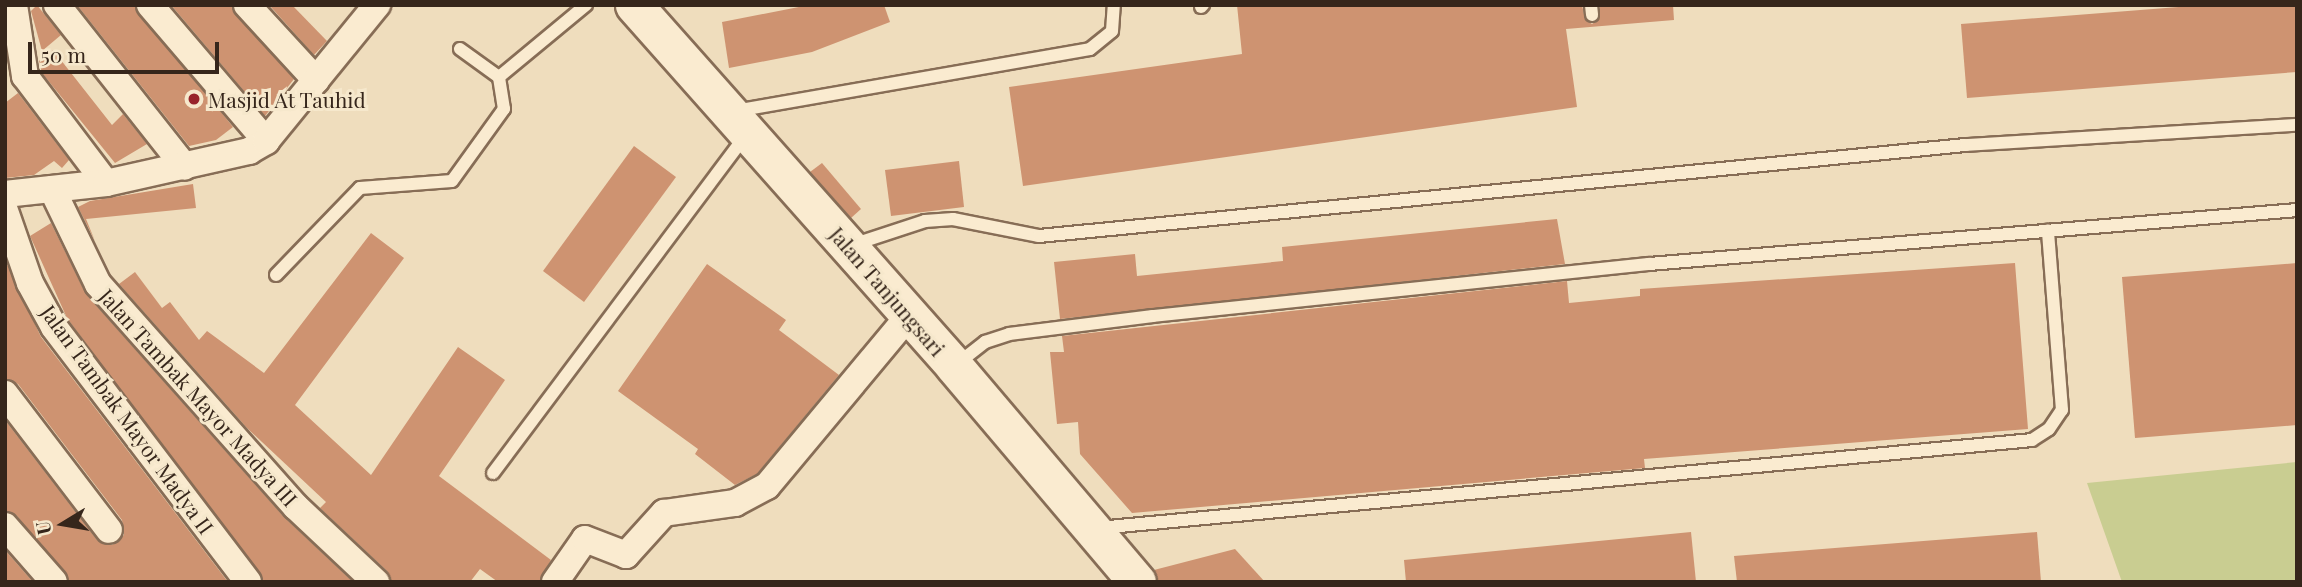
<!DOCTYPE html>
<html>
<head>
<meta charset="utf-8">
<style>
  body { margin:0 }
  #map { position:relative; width:2302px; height:587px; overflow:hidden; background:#efddbd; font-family:"Playfair Display",serif }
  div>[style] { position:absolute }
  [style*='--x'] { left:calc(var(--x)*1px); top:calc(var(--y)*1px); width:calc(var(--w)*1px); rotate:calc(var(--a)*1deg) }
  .green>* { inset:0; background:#c9cd91 }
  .building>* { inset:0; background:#ce9371 }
  .roads { filter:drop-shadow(2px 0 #876d56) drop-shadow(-2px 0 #876d56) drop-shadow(0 2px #876d56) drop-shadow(0 -2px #876d56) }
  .service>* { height:12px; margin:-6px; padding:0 6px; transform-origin:6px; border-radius:6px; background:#faebd0 }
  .minor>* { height:26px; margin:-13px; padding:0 13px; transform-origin:13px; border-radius:13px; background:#faebd0 }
  .secondary>* { height:37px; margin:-18.5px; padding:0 18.5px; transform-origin:18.5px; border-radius:18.5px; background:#faebd0 }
  .dots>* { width:19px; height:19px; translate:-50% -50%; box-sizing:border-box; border:4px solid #f6e8cc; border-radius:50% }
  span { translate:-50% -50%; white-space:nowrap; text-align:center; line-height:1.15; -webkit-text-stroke:6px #f6e8cc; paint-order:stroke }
  .poi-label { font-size:21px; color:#36261b }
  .left { translate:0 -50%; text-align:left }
  .street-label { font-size:21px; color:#36261b }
  .frame { position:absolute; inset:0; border:7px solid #36261b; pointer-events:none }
  .north { position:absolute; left:28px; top:489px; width:70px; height:70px; -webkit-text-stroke:5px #f6e8cc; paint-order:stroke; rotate:259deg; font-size:19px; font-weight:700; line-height:28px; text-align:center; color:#36261b }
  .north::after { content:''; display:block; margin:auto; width:24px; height:32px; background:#36261b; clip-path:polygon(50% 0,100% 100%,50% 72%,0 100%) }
  .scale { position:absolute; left:28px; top:42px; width:191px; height:32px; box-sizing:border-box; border:4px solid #36261b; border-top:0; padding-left:9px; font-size:21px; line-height:24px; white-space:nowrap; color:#36261b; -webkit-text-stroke:5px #f6e8cc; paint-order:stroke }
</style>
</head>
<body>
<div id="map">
  <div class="green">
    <div style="clip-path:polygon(2297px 462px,2297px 582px,2122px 582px,2087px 483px)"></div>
  </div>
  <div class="building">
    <div style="clip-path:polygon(37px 5px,61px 35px,42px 51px,31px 11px)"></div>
    <div style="clip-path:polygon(77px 5px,135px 5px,233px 127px,216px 140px,189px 146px)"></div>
    <div style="clip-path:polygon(171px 5px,232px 5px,294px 79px,265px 116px)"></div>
    <div style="clip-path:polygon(292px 5px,327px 41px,314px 55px,270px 6px)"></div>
    <div style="clip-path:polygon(809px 5px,884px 5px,890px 22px,812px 52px,729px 68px,722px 22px)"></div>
    <div style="clip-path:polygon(1237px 5px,1582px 5px,1585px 19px,1592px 24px,1600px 18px,1600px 5px,1673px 5px,1674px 20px,1566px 29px,1577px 107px,1023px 186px,1009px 87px,1242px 54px)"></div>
    <div style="clip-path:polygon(2204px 5px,2297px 5px,2297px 72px,1967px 98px,1961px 24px)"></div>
    <div style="clip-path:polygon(53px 50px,112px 125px,123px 114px,147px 144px,115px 163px,42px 73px,39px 61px)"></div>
    <div style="clip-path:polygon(18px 93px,69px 160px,62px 168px,54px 161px,34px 175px,5px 178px,5px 103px)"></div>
    <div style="clip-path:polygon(634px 146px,676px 177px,584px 302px,543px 271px)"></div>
    <div style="clip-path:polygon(959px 161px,964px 207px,891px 216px,885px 170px)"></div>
    <div style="clip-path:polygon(822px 163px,861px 209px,851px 218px,810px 172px)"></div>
    <div style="clip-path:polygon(193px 184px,196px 208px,86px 219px,95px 241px,78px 207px,90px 201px)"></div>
    <div style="clip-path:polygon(1557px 219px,1565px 264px,1060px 319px,1054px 262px,1135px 254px,1137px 276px,1283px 261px,1282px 247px)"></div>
    <div style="clip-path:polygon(51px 223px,86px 294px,284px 517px,353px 582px,263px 582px,67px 318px,30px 236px)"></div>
    <div style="clip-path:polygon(371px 233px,404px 258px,295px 405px,371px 475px,458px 347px,505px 380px,439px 476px,551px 560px,539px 582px,498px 582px,480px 569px,470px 582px,391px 582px,387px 571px,320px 508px,326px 502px,247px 428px,119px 284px,135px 272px,162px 308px,170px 302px,199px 340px,207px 331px,264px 373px)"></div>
    <div style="clip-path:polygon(5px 260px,41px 337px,228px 582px,69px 582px,17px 516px,5px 511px,5px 420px,97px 540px,112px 545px,124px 535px,122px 520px,18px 384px,5px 379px)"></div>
    <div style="clip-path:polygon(2015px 263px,2028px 429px,1644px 459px,1645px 468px,1132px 513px,1080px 454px,1078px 422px,1057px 424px,1050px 352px,1064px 352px,1062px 336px,1567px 281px,1569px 303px,1640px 296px,1640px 289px)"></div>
    <div style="clip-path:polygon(2297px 263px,2297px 425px,2135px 438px,2122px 277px)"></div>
    <div style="clip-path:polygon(707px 264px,786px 320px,779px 330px,839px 375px,757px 474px,735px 485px,695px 454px,698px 449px,618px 391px)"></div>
    <div style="clip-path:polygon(1691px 532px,1696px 582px,1406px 582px,1404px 560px)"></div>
    <div style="clip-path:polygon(2037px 532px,2041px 582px,1737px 582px,1734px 556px)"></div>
    <div style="clip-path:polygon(1235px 549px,1265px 582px,1157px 582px,1154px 570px)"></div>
    <div style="clip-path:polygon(5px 550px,33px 582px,5px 582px)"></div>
  </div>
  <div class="roads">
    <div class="service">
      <div style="--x:1591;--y:5;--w:10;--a:84"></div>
      <div style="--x:1201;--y:7;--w:3;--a:-45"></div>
      <div style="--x:460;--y:49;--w:48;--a:35.7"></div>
      <div style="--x:499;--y:77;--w:113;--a:-39.6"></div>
      <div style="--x:735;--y:111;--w:360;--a:-9.9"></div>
      <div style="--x:1090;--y:49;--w:28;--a:-39"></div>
      <div style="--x:1112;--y:31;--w:26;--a:-86"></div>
      <div style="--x:852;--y:245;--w:77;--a:-18.2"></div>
      <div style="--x:925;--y:221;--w:28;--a:-4"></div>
      <div style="--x:953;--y:219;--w:88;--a:11.2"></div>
      <div style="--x:1039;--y:236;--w:931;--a:-5.61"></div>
      <div style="--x:1966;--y:145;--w:332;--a:-3.5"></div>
      <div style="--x:276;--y:275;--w:121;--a:-46"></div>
      <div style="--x:360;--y:188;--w:92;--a:-4.4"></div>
      <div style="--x:452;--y:181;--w:89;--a:-54.2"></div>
      <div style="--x:504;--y:109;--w:32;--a:-99"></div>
      <div style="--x:957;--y:364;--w:36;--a:-38"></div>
      <div style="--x:985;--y:342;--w:25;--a:-18"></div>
      <div style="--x:1009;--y:334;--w:145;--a:-7.1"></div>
      <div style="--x:1153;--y:316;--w:499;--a:-6"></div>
      <div style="--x:1649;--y:264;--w:650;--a:-4.76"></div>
      <div style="--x:493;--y:473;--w:422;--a:-53.2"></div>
      <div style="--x:1098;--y:528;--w:938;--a:-5.38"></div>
      <div style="--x:2032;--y:440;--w:20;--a:-33"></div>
      <div style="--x:2049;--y:429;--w:23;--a:-56"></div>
      <div style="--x:2062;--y:410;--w:180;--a:-94.5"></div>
    </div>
    <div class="minor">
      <div style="--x:14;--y:5;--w:72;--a:81.2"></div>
      <div style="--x:25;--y:76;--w:134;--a:52.9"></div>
      <div style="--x:57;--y:5;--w:206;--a:51.7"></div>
      <div style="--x:150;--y:5;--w:179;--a:49.5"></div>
      <div style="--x:247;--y:5;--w:102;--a:47.4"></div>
      <div style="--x:52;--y:189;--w:106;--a:64.2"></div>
      <div style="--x:98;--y:284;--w:298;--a:48.4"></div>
      <div style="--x:296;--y:507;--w:110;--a:43.2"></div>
      <div style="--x:5;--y:194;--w:102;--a:-6.2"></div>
      <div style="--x:106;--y:183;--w:147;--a:-12.6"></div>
      <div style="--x:249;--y:151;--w:20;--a:-30"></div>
      <div style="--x:266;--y:141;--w:176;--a:-50.8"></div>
      <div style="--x:5;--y:211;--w:76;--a:70.9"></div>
      <div style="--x:30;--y:283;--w:50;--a:61.4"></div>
      <div style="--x:54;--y:327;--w:320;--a:52.7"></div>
      <div style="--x:5;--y:394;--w:171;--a:52.6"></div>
      <div style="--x:5;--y:526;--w:74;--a:48.8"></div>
      <div style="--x:555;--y:582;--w:52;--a:-55.1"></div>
      <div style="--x:585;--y:539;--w:44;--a:21.3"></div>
      <div style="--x:626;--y:555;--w:57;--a:-47.9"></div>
      <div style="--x:664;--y:513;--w:72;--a:-8"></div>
      <div style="--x:735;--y:503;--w:36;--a:-28"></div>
      <div style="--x:767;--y:486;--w:220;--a:-50.2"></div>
    </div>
    <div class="secondary">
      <div style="--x:634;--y:5;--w:482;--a:48.4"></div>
      <div style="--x:954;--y:366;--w:283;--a:49.7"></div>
    </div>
  </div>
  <div class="dots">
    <div style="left:194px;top:99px;background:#98242b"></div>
  </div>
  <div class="poi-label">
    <span class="left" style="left:208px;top:99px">Masjid At Tauhid</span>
  </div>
  <div class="street-label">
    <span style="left:888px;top:291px;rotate:49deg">Jalan Tanjungsari</span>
    <span style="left:199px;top:397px;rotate:48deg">Jalan Tambak Mayor Madya III</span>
    <span style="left:128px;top:419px;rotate:54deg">Jalan Tambak Mayor Madya II</span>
  </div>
  <div class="frame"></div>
  <div class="north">U</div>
  <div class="scale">50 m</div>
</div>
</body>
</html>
